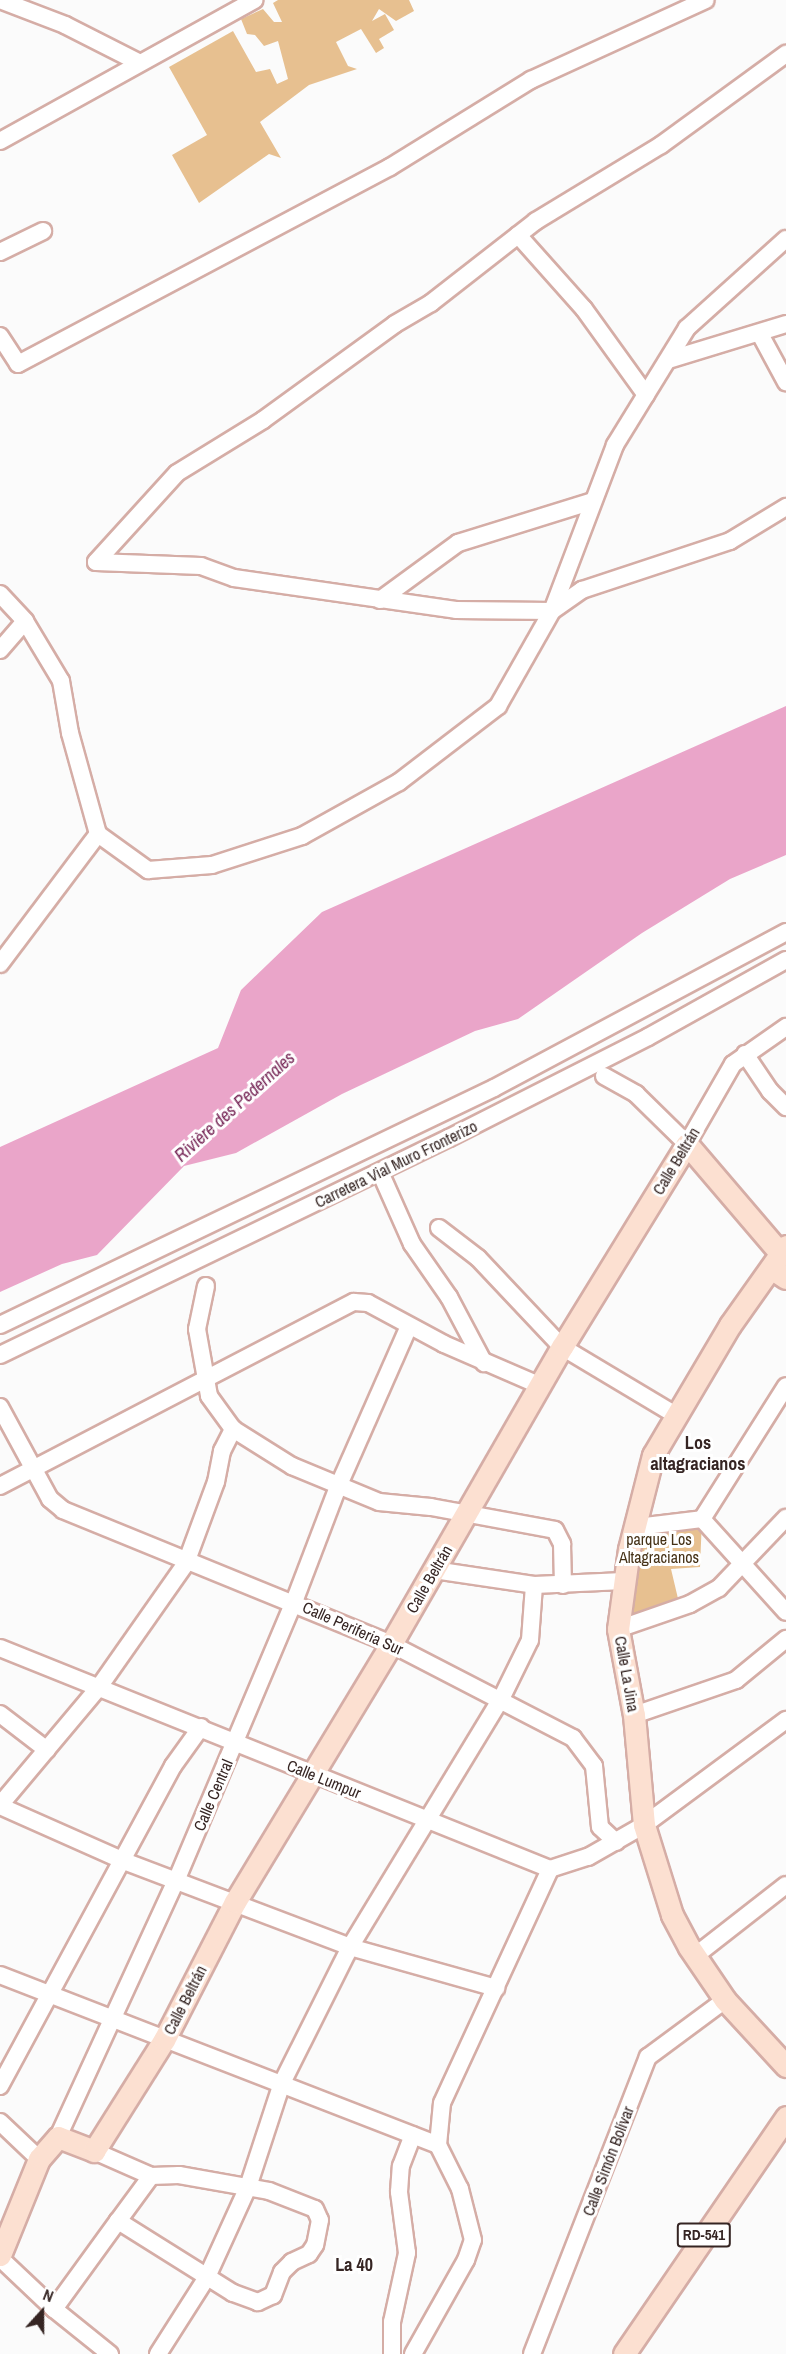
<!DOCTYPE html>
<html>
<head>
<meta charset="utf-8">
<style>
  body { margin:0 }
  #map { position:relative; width:786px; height:2354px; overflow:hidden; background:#fbfbfb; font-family:"Archivo Narrow",sans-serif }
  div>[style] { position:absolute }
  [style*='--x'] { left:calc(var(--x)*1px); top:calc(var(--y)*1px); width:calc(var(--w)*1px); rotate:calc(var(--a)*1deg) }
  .green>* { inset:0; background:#e7c090 }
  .water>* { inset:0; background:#eaa5c9 }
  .roads { filter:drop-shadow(2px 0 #d5ada6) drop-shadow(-2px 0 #d5ada6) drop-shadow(0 2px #d5ada6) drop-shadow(0 -2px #d5ada6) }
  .minor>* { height:16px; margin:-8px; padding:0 8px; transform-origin:8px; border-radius:8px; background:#fff }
  .major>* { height:21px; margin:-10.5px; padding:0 10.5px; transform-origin:10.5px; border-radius:10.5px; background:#fce0d1 }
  span { translate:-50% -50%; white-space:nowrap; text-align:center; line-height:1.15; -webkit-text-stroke:6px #fff; paint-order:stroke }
  .shield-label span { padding:2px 4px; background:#fff; border:2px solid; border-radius:4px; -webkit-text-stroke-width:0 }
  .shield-label { font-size:15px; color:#352523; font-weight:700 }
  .street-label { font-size:16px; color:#352523 }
  .park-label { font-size:16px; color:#453116 }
  .water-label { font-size:18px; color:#762656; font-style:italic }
  .neighbourhood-label { font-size:18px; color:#352523; font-weight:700 }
  .north { position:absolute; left:12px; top:2282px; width:60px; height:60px; -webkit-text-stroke:4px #fff; paint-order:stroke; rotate:21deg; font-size:16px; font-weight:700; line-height:24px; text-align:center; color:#352523 }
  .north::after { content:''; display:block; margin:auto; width:21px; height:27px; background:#352523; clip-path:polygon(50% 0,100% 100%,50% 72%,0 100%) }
</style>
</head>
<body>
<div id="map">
  <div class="green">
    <div style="clip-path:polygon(278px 0,409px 0,414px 11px,396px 21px,379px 9px,372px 21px,385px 14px,394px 30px,379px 39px,384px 48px,376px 53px,361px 29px,336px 42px,348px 66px,357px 69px,309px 85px,260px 122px,281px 158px,269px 154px,199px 203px,172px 155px,207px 135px,169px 67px,233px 31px,256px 72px,270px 69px,277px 84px,288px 79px,278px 41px,264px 46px,255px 35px,247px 34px,241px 19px,263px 9px,274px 22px,282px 22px,273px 3px)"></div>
    <div style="clip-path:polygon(702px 1519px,700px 1567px,671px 1569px,680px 1607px,625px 1627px,637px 1527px)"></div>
  </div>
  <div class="water">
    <div style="clip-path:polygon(786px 706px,786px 855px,730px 879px,642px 933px,518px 1019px,475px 1031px,342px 1094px,236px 1153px,184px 1166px,97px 1255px,62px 1264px,0 1292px,0 1147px,218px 1048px,241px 990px,322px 912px)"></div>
  </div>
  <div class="roads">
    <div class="minor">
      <div style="--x:0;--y:0;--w:70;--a:21"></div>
      <div style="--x:65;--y:25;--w:84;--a:26.9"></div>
      <div style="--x:0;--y:141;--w:291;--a:-29"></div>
      <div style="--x:518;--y:235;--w:99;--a:48.3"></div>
      <div style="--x:584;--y:309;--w:106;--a:54.2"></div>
      <div style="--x:0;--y:252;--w:48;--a:-26"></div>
      <div style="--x:760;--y:334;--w:55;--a:61.6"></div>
      <div style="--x:0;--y:336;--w:33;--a:57"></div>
      <div style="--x:18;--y:364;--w:421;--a:-27.9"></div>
      <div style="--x:390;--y:167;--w:166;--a:-31.7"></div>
      <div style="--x:531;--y:80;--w:192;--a:-24.6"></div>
      <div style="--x:668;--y:360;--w:123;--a:-17"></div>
      <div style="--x:96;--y:562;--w:120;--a:-47.7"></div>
      <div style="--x:177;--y:473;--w:101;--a:-31.6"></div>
      <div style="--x:263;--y:420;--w:163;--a:-36"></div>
      <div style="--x:395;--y:324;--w:42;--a:-30.3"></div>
      <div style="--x:431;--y:303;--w:133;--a:-38"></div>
      <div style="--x:536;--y:221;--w:146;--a:-31.3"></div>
      <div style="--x:661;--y:145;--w:155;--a:-36.1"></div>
      <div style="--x:96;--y:562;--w:105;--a:2.2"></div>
      <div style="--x:201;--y:566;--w:35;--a:20"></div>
      <div style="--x:234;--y:578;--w:224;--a:8.2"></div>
      <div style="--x:456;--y:610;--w:96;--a:0.6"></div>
      <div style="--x:552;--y:611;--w:37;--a:-35"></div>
      <div style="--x:582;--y:590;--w:156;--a:-18.3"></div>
      <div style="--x:730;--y:541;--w:66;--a:-31.3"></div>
      <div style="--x:0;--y:594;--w:37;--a:47"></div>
      <div style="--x:25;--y:621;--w:70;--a:59"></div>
      <div style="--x:61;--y:681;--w:53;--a:80.2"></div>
      <div style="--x:70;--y:733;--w:105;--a:74.5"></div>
      <div style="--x:98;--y:834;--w:62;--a:35.8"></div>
      <div style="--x:148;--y:870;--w:64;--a:-4.5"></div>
      <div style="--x:212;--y:865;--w:95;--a:-17.9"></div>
      <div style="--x:302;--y:836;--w:111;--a:-29.1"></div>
      <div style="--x:399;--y:782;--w:125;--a:-37.5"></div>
      <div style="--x:498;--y:706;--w:109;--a:-60.4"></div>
      <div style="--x:552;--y:611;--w:178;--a:-69.2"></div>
      <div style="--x:615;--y:445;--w:137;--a:-58.4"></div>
      <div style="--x:687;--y:328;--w:133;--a:-42"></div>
      <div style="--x:380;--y:600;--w:97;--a:-36.2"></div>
      <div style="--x:458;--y:543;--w:141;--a:-17.3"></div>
      <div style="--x:0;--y:650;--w:38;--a:-49"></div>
      <div style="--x:0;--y:964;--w:163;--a:-53"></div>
      <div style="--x:745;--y:1054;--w:45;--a:56"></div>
      <div style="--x:770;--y:1091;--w:23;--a:45"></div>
      <div style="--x:604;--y:1076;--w:37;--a:29"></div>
      <div style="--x:636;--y:1094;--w:71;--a:44.4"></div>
      <div style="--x:687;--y:1144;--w:92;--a:-60.1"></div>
      <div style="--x:733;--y:1064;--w:65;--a:-34.9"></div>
      <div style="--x:380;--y:1172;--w:79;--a:66"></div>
      <div style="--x:412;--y:1244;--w:65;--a:55.1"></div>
      <div style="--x:449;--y:1297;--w:75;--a:62.1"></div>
      <div style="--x:439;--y:1228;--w:49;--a:37.6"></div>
      <div style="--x:478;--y:1258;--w:122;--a:46.7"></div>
      <div style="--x:562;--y:1347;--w:131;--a:30.9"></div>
      <div style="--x:206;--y:1286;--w:44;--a:101.8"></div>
      <div style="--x:197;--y:1329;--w:68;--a:79.8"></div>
      <div style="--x:209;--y:1396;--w:41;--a:54"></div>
      <div style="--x:233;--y:1429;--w:70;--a:32.1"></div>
      <div style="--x:292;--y:1466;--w:94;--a:22.5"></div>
      <div style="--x:379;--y:1502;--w:52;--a:5.5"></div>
      <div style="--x:431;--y:1507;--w:126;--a:10.5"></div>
      <div style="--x:555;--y:1530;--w:16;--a:63"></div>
      <div style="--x:562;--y:1544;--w:41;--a:88.6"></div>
      <div style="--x:0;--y:1325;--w:548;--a:-25.63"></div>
      <div style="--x:494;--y:1088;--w:331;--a:-28.1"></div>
      <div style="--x:0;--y:1355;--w:499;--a:-25.8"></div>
      <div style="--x:449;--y:1138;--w:223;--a:-26.9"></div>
      <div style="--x:648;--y:1037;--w:158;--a:-29.2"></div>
      <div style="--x:0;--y:1407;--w:105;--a:61.5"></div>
      <div style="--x:50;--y:1499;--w:17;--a:40"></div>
      <div style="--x:63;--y:1510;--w:354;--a:22.2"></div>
      <div style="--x:391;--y:1644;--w:205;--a:27.3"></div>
      <div style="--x:573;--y:1738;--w:35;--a:53"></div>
      <div style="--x:594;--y:1766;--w:61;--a:84.4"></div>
      <div style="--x:600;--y:1827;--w:22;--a:43"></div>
      <div style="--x:0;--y:1486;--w:399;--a:-27.5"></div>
      <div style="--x:354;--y:1302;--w:14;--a:4"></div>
      <div style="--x:368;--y:1303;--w:86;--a:28.3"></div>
      <div style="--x:444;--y:1344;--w:106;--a:23.4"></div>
      <div style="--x:702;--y:1519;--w:125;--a:47.9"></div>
      <div style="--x:637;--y:1527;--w:65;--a:-7"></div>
      <div style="--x:702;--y:1519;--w:157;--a:-57.7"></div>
      <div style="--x:434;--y:1570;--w:101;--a:8.5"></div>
      <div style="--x:534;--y:1585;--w:90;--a:-2.5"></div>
      <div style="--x:618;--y:1629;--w:76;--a:-19.1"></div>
      <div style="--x:690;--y:1604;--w:33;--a:-29"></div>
      <div style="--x:719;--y:1588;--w:97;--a:-46.3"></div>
      <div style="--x:0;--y:1648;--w:593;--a:21.89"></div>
      <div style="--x:0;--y:1714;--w:59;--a:37.5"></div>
      <div style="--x:634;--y:1715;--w:108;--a:-18.9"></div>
      <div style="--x:736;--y:1680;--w:65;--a:-39.4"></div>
      <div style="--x:0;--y:1805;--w:154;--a:-50"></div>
      <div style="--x:99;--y:1687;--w:151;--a:-54.9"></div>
      <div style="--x:186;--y:1563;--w:86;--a:-69.7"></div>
      <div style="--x:216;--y:1482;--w:32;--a:-79"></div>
      <div style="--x:222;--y:1451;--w:25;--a:-63"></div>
      <div style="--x:0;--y:1806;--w:136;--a:23.9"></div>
      <div style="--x:124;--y:1861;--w:242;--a:20.8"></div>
      <div style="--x:350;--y:1947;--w:152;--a:15.7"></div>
      <div style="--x:695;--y:1956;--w:115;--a:-38"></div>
      <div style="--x:0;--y:1975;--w:470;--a:21.2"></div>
      <div style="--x:0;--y:2086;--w:364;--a:-61.6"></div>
      <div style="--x:173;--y:1766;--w:48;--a:-54.3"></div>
      <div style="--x:0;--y:2122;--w:54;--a:43.5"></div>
      <div style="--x:58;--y:2137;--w:282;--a:-65.3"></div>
      <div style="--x:176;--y:1881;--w:303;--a:-67.1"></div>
      <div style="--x:294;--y:1602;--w:123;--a:-69.1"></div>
      <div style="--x:338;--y:1487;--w:176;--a:-66.2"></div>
      <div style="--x:94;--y:2151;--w:62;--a:23.7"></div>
      <div style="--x:0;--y:2258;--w:74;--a:43.4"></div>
      <div style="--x:54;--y:2309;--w:72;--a:38.8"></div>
      <div style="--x:54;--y:2309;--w:109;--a:-54"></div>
      <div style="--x:118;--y:2221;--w:56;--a:-53.7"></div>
      <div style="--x:151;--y:2176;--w:28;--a:-2"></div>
      <div style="--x:179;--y:2175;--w:91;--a:10.1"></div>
      <div style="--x:269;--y:2191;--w:49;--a:21.4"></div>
      <div style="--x:315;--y:2209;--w:12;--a:66"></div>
      <div style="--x:320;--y:2220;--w:25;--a:101"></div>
      <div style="--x:315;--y:2245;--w:11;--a:124"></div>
      <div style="--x:309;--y:2254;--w:19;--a:155"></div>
      <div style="--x:292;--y:2262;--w:14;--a:135"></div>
      <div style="--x:282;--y:2272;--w:25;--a:111"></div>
      <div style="--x:273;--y:2295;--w:17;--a:155"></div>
      <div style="--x:258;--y:2302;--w:27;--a:-160"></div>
      <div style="--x:233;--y:2293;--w:136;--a:-147.9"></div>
      <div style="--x:158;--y:2354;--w:91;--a:-57.5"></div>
      <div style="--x:207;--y:2277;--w:99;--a:-65.5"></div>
      <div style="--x:248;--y:2187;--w:109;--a:-71.9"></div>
      <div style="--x:282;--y:2083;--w:152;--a:-63.4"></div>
      <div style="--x:350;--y:1947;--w:290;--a:-58.7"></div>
      <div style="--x:501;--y:1699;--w:66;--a:-63.8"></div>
      <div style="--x:530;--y:1640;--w:55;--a:-85.8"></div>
      <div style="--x:392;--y:2354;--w:32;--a:-90"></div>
      <div style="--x:392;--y:2322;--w:71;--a:-77.7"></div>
      <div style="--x:407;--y:2253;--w:62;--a:-97.5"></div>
      <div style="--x:399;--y:2192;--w:26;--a:-86"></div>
      <div style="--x:401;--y:2166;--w:33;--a:-69"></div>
      <div style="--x:413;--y:2354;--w:108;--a:-60.6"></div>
      <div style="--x:466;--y:2260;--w:21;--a:-71"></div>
      <div style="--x:473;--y:2240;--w:53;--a:-104.3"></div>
      <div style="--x:460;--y:2189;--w:49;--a:-116.6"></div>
      <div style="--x:438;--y:2145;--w:42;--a:-84.6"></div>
      <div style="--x:442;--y:2103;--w:258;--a:-65.2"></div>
      <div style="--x:550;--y:1869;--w:40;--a:-18"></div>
      <div style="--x:588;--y:1857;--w:64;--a:-29.7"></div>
      <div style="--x:644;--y:1825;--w:177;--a:-36.5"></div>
      <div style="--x:532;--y:2354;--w:319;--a:-68.7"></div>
      <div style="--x:648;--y:2057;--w:96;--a:-36.5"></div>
    </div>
    <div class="major">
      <div style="--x:786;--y:1246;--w:97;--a:125.3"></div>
      <div style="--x:730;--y:1325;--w:151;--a:120.6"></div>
      <div style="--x:653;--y:1455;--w:97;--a:104.3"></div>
      <div style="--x:629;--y:1549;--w:81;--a:97.8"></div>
      <div style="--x:618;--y:1629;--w:87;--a:79.5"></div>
      <div style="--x:634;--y:1715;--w:110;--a:84.8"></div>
      <div style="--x:644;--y:1825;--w:94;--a:72.7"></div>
      <div style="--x:672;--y:1915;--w:36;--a:62"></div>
      <div style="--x:689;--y:1947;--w:64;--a:55.8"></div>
      <div style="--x:725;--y:2000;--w:90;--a:47.3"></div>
      <div style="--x:771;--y:1268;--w:18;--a:34"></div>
      <div style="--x:0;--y:2255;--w:104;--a:-67.9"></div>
      <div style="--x:39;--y:2159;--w:29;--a:-49"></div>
      <div style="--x:58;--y:2137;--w:39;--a:21"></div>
      <div style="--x:94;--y:2151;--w:131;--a:-57.8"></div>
      <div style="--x:164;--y:2040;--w:155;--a:-62.8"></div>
      <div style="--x:235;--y:1902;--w:301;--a:-58.8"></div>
      <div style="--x:391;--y:1644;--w:343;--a:-60.1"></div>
      <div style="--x:562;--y:1347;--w:238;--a:-58.4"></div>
      <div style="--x:687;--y:1144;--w:145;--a:49.5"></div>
      <div style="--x:624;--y:2354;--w:287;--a:-55.6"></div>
    </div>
  </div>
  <div class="shield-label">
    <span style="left:704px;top:2235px">RD-541</span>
  </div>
  <div class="street-label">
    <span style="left:676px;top:1161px;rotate:-59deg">Calle Beltrán</span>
    <span style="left:396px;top:1164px;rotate:-26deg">Carretera Vial Muro Fronterizo</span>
    <span style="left:429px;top:1579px;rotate:-60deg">Calle Beltrán</span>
    <span style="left:353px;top:1628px;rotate:24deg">Calle Periferia Sur</span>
    <span style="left:627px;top:1674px;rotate:80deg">Calle La Jina</span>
    <span style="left:324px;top:1779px;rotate:22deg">Calle Lumpur</span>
    <span style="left:213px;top:1795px;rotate:-67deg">Calle Central</span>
    <span style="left:185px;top:2000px;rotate:-63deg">Calle Beltrán</span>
    <span style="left:608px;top:2161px;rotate:-69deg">Calle Simón Bolívar</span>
  </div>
  <div class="park-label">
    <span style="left:659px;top:1548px">parque Los<br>Altagracianos</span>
  </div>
  <div class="water-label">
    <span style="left:235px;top:1107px;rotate:-42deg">Rivière des Pedernales</span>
  </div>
  <div class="neighbourhood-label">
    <span style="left:698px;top:1454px">Los<br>altagracianos</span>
    <span style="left:354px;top:2265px">La 40</span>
  </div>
  <div class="north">N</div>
</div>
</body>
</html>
